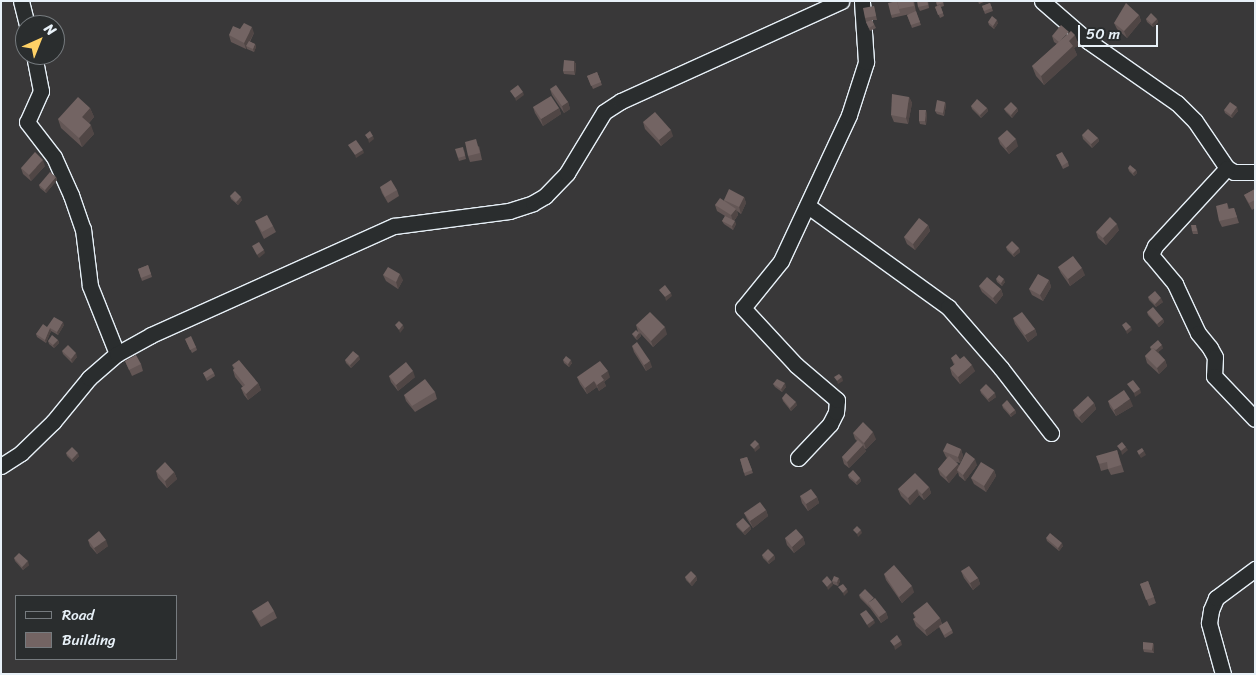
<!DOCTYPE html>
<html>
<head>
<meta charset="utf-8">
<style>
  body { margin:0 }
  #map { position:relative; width:1256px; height:675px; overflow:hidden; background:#393839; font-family:Sriracha,sans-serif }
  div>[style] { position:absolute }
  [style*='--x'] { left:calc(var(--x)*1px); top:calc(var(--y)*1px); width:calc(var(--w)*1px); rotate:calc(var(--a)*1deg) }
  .roads { filter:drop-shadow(1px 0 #e8f1f8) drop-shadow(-1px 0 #e8f1f8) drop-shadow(0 1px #e8f1f8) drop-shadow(0 -1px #e8f1f8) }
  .minor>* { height:15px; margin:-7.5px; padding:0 7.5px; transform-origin:7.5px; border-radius:7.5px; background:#2a2d2e }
  .wall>* { inset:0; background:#635655 }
  .shaded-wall>* { inset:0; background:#504645 }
  .building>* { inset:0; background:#736463 }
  span { translate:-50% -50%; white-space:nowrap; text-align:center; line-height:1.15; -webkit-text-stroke:4px #2a2d2e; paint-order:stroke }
  .frame { position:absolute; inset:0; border:2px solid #e8f1f8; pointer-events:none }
  .legend { position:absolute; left:15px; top:595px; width:162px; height:65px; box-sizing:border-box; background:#2a2d2e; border:1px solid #767b7f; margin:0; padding:6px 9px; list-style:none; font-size:15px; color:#e8f1f8 }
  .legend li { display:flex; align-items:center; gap:10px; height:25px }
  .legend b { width:25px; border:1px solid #767b7f }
  .north { position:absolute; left:15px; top:15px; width:50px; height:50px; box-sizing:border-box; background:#2a2d2e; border:1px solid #767b7f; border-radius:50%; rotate:44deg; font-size:14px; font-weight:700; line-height:20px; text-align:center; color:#e8f1f8 }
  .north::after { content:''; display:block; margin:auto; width:18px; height:22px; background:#ffd166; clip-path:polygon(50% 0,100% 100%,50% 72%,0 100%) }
  .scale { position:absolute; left:1078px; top:25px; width:80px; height:22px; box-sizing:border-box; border:2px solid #e8f1f8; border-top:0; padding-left:6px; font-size:15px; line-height:18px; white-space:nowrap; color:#e8f1f8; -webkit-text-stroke:4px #2a2d2e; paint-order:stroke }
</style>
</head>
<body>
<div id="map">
  <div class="roads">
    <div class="minor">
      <div style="--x:21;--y:1;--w:25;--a:76"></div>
      <div style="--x:1042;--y:1;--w:61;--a:41"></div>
      <div style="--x:1088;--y:41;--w:108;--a:34.9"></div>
      <div style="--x:1177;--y:103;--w:25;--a:45"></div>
      <div style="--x:1195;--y:121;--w:57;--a:55.8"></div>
      <div style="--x:1227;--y:168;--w:8;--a:30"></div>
      <div style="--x:1234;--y:172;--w:21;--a:0"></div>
      <div style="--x:34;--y:55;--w:37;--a:79"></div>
      <div style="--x:41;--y:91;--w:34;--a:114"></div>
      <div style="--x:27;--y:122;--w:44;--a:52.4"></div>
      <div style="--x:54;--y:157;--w:42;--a:65.9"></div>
      <div style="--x:71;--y:195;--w:36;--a:71"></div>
      <div style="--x:83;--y:229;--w:57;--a:83"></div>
      <div style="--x:90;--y:286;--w:73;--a:68.3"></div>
      <div style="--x:1227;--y:168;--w:106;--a:132.7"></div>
      <div style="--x:1155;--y:246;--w:10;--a:114"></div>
      <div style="--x:1151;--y:255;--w:38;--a:50"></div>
      <div style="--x:1175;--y:284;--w:54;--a:64.9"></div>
      <div style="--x:1198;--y:333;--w:19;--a:51"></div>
      <div style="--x:1210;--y:348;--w:10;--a:61"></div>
      <div style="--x:1215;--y:357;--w:19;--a:93"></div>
      <div style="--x:1214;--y:376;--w:59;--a:46.4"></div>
      <div style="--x:808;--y:206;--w:173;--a:35.8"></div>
      <div style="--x:948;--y:307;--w:81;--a:49"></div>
      <div style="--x:1001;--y:368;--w:82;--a:52.4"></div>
      <div style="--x:798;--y:458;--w:47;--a:-46.7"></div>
      <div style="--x:830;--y:424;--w:13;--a:-63"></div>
      <div style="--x:836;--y:412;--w:12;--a:-85"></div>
      <div style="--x:837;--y:400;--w:54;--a:-139.5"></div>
      <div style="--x:796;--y:365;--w:78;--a:-132.9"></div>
      <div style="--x:743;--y:308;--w:60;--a:-51"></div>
      <div style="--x:781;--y:261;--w:161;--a:-65"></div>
      <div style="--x:849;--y:115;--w:56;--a:-72.2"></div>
      <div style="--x:866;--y:62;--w:61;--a:-93.8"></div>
      <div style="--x:1;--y:466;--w:24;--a:-33"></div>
      <div style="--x:21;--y:453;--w:45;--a:-44.1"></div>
      <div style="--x:53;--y:422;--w:57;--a:-50.7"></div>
      <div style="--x:89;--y:378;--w:37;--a:-41"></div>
      <div style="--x:117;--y:354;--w:39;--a:-29"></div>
      <div style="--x:151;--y:335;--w:266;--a:-24.2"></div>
      <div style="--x:394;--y:226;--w:116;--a:-7.4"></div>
      <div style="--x:509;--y:211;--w:25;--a:-18"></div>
      <div style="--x:533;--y:203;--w:14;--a:-30"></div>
      <div style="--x:545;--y:196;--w:32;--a:-46"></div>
      <div style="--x:567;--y:173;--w:71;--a:-58.8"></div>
      <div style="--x:604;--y:112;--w:20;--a:-33"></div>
      <div style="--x:621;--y:101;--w:242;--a:-24.4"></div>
      <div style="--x:1223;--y:674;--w:53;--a:-105.4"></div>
      <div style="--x:1209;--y:623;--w:13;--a:-81"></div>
      <div style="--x:1211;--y:610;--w:13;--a:-67"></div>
      <div style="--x:1216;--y:598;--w:49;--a:-36.6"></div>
    </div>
  </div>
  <div class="wall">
    <div style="clip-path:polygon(896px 1px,914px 1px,916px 12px,921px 25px,912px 28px,907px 15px,910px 14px,892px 18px,891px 15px)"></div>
    <div style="clip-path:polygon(928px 1px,929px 8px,920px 11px,918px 7px)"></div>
    <div style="clip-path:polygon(936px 1px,943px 1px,944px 6px,941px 7px,944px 16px,940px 18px,935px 7px,937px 6px)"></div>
    <div style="clip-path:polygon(978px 1px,986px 1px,979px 4px)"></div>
    <div style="clip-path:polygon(990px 3px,993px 11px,985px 14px,982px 6px)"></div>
    <div style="clip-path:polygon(874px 6px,877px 20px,872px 20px,876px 28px,870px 31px,866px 22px,869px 21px,866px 22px,865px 18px)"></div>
    <div style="clip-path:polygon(1139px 15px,1141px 21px,1127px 38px,1117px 29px,1114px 23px)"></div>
    <div style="clip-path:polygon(1146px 19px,1157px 19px,1158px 22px,1153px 27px,1147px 22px)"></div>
    <div style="clip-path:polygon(988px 22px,998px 23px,994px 29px,989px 25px)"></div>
    <div style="clip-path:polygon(240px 29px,254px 33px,250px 42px,255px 44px,256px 47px,254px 52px,247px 49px,247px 47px,246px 49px,231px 42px,229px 35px)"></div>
    <div style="clip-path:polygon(1052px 36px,1079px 45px,1074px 48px,1077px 55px,1044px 85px,1036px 76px,1032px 66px,1057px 44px,1054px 42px)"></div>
    <div style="clip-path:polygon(574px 61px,576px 64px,575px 75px,564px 74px,563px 71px)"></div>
    <div style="clip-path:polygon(597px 72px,602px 85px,593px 89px,587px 76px)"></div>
    <div style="clip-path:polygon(550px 89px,568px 102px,570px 109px,564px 113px,552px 95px)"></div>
    <div style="clip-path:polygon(909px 97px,912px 103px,908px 124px,894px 122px,891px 115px)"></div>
    <div style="clip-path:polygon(945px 102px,946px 105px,944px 116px,937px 114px,935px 111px)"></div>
    <div style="clip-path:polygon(971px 106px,987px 108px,988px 111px,981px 118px,972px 109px)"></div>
    <div style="clip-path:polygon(533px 107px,559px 108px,561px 114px,543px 126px,535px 113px)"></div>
    <div style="clip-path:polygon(90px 108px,94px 117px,89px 123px,94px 134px,82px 147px,61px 128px,58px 119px)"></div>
    <div style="clip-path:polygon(1017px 108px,1018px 111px,1012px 118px,1006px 112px,1004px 109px)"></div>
    <div style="clip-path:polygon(1224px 110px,1238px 111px,1232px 118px,1225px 113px)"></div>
    <div style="clip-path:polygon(927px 113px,926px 125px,920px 124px,919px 121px)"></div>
    <div style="clip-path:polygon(643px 122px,673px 136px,661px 146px,645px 129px)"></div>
    <div style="clip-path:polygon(1082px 135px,1098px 138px,1099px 141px,1092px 148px,1083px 139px)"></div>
    <div style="clip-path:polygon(998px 138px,1018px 146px,1009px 154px,1000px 144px)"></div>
    <div style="clip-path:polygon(479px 146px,482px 160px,470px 162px,468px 156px)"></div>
    <div style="clip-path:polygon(464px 150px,466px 159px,459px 161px,458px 158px)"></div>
    <div style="clip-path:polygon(1056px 155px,1068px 162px,1069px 166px,1063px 169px)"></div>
    <div style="clip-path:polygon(45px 166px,31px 181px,23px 174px,21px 168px)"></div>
    <div style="clip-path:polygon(1128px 168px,1136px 170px,1137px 173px,1134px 176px,1129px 171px)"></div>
    <div style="clip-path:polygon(56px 177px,57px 180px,46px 193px,40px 188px,39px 185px)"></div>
    <div style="clip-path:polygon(380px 187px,397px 190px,399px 196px,388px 203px,382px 193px)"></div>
    <div style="clip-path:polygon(1255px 189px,1255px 208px,1252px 210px,1247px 201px,1244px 195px)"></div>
    <div style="clip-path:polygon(230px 196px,242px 200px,238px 205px,231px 199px)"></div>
    <div style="clip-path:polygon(744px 197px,746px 203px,741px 214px,737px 211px,738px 215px,734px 221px,736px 224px,733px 230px,724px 224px,722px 221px,725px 216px,717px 211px,715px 205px,724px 201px,724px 200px)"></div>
    <div style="clip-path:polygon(1227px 203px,1229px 209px,1234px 208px,1239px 223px,1222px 227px,1219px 221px)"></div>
    <div style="clip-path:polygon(255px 221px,273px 226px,276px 232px,264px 239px)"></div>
    <div style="clip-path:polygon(928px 225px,930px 231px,915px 250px,907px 244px,904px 237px)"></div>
    <div style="clip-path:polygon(1197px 228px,1198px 234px,1193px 234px,1192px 231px)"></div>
    <div style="clip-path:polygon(1119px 230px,1106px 245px,1098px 238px,1096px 232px)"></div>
    <div style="clip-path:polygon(1006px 247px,1019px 248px,1020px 252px,1014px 257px,1007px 250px)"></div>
    <div style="clip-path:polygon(148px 265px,152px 277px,142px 281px,138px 269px)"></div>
    <div style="clip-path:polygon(1058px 267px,1085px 275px,1070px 286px,1061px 273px)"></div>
    <div style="clip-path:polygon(383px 275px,403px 280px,398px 289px,386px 281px)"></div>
    <div style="clip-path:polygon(996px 279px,1005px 282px,1002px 286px,997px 282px)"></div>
    <div style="clip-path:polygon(1049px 280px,1051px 287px,1043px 301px,1032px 295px,1029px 289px)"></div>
    <div style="clip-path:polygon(979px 286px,1001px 289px,1003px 295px,996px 304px,982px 292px)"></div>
    <div style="clip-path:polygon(1148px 297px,1163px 302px,1156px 307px,1149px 300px)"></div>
    <div style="clip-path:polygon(1147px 312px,1163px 319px,1164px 322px,1159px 327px,1148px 315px)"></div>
    <div style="clip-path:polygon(1013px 318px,1035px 329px,1037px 335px,1028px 342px,1015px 324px)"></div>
    <div style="clip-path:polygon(64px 325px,58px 335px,51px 331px,46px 343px,37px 337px,36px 334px,47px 327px)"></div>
    <div style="clip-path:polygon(636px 325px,667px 334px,653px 347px,640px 333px,641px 336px,637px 340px,634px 337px,632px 334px,638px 332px)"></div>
    <div style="clip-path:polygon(185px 339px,196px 347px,197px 350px,192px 353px)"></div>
    <div style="clip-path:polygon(58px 340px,59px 343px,54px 348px,49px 344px,48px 341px)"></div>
    <div style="clip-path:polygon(632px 346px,652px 367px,646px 371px,634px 352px)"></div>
    <div style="clip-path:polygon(1150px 347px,1163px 348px,1158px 352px,1165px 360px,1167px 366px,1159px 374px,1147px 363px,1145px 356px,1151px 350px)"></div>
    <div style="clip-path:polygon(62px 351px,77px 357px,72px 363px,63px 354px)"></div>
    <div style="clip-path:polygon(951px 358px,960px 359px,975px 371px,960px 384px,952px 375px,950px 368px,954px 365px)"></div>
    <div style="clip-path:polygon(360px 359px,351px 368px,346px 363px,345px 360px)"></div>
    <div style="clip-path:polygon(563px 360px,572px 363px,569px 367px,564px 363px)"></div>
    <div style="clip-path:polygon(125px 361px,141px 364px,143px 371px,132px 376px)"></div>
    <div style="clip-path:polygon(232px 365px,258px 383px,261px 390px,248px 400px,244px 395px,241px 388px,243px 387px,235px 377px,233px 370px,234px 369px)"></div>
    <div style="clip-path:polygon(203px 373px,214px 373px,215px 376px,207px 381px)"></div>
    <div style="clip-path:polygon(389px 376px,415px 377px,398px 391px,391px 382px)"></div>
    <div style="clip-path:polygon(577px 377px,610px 377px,604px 382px,606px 386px,599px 391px,597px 387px,587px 394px,580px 384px)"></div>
    <div style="clip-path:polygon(773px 384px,786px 387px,782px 392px,775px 387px)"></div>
    <div style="clip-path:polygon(980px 390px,996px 397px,989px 402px,981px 393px)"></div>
    <div style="clip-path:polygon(435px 392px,437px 399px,415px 412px,406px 401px,404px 395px)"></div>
    <div style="clip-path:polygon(782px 398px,797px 405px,791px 411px,783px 401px)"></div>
    <div style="clip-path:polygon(1108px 401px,1133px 406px,1116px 416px,1110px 407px)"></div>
    <div style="clip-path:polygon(1094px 403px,1096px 409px,1082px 423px,1075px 416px,1073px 410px)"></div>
    <div style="clip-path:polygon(1002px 405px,1015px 410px,1016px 413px,1011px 417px,1003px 408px)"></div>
    <div style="clip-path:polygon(853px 433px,876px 439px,866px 449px,864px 448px,866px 451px,849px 468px,844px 464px,842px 457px,857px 441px,855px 439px)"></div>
    <div style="clip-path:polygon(961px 449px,963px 456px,960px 463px,956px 462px,958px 464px,959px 466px,977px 465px,965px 481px,959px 476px,958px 472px,949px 483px,940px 475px,938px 469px,947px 458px,946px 457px,943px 451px)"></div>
    <div style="clip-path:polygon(1117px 450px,1124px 472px,1111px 475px,1108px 469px,1101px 471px,1099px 464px)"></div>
    <div style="clip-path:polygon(66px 453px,79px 456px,73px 462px,67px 456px)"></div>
    <div style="clip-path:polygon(747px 457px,753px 473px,745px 476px,740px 459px)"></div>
    <div style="clip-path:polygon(994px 470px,996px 476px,986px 492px,974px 484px,971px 478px)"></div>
    <div style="clip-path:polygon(156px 471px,174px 472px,177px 479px,167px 488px,158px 478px)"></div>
    <div style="clip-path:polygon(848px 475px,860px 478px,861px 481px,857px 485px,849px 478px)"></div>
    <div style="clip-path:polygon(929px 487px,931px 493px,924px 500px,919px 495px,910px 505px,901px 496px,898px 489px)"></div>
    <div style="clip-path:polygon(800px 496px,817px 497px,819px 503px,808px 511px,802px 503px)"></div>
    <div style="clip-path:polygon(766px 510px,768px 516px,753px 528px,747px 519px,744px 513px)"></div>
    <div style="clip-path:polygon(736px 524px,750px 526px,751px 529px,745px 535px,737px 527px)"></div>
    <div style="clip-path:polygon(803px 537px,805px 544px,794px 553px,787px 545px,785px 538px)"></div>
    <div style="clip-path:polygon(1046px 538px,1063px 546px,1059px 551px,1047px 541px)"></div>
    <div style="clip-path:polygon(88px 540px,108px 546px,97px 554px,90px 546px)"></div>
    <div style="clip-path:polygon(762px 555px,774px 555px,775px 559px,769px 564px,763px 558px)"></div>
    <div style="clip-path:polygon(14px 558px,29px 565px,23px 570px,15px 561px)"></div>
    <div style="clip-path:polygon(961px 571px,978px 578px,980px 584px,973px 590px,964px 578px)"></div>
    <div style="clip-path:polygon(884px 574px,914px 592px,902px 603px,886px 580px)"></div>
    <div style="clip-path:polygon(696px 576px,697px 580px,692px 586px,686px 580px,685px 577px)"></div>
    <div style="clip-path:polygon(832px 581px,840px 581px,838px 586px,833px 584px)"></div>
    <div style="clip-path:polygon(1148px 581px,1156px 603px,1149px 606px,1140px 584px)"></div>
    <div style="clip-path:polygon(859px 595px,886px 612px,888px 618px,881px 623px,870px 608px,860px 598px)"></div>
    <div style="clip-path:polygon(252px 611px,274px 611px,277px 618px,261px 627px,255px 617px)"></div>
    <div style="clip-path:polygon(913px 613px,940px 618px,942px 624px,952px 630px,953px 633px,945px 638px,939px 627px,927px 636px,916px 626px,913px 619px,915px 618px)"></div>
    <div style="clip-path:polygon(1153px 643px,1154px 646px,1154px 653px,1144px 652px,1143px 649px)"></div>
  </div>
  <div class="shaded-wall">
    <div style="clip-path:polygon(1139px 15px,1141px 21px,1127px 38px,1124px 31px)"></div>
    <div style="clip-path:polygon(1157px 19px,1158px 22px,1153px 27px,1152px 24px)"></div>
    <div style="clip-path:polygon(997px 20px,998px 23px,994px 29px,993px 26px)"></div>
    <div style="clip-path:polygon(252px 27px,254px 33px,247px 46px,246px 46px,247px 47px,246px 49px,244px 43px)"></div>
    <div style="clip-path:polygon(1075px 35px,1079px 45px,1074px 48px,1077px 55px,1044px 85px,1041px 76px,1061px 43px)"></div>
    <div style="clip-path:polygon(255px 44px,256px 47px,254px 52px,253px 49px)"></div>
    <div style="clip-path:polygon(574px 61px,576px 64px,575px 75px,574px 71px)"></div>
    <div style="clip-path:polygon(523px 92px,524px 95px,516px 101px,515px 98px)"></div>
    <div style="clip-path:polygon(909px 97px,912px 103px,908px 124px,906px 118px)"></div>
    <div style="clip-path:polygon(568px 102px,570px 109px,564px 113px,562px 106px)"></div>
    <div style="clip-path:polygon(945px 102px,946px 105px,944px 116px,943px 113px)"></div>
    <div style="clip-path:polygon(1237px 107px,1238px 111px,1232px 118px,1231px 115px)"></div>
    <div style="clip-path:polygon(90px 108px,94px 117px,86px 126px,82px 117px)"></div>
    <div style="clip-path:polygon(559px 108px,561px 114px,543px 126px,541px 119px)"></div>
    <div style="clip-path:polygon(987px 108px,988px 111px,981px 118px,980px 115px)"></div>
    <div style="clip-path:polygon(1017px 108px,1018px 111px,1012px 118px,1011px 115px)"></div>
    <div style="clip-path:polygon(926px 110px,927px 113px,926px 125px,925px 121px)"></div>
    <div style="clip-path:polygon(91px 125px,94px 134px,82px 147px,79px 138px)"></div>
    <div style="clip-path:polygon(671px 130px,673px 136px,661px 146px,659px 140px)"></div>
    <div style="clip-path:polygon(373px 136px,374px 139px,369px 143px,368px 139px)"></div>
    <div style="clip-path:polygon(1098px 138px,1099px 141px,1092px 148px,1091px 144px)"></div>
    <div style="clip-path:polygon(1016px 139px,1018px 146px,1009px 154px,1006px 148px)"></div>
    <div style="clip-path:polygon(363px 150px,364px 153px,356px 158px,355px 155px)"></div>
    <div style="clip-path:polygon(43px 160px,45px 166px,31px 181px,29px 175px)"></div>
    <div style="clip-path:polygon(1136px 170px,1137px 173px,1134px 176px,1133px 173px)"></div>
    <div style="clip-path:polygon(56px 177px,57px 180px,46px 193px,45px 190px)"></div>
    <div style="clip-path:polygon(241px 197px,242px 200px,238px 205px,236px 202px)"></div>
    <div style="clip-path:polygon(744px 197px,746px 203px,741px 214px,739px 207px)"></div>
    <div style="clip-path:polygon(736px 209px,738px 215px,733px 222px,731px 215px)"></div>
    <div style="clip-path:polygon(735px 221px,736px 224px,733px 230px,732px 226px)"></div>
    <div style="clip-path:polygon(1117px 224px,1119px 230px,1106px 245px,1103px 238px)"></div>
    <div style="clip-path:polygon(928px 225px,930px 231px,915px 250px,913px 244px)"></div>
    <div style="clip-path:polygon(1019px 248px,1020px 252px,1014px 257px,1013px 254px)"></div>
    <div style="clip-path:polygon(264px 250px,265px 253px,259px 258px,257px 255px)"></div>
    <div style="clip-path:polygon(1082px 268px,1085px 275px,1070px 286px,1068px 279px)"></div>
    <div style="clip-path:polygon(400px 274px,403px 280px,398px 289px,396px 282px)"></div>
    <div style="clip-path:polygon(1004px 279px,1005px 282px,1002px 286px,1001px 283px)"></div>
    <div style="clip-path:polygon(1049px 280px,1051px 287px,1043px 301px,1040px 295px)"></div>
    <div style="clip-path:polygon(1001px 289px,1003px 295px,996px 304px,993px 298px)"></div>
    <div style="clip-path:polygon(671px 293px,672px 296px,666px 301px,665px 297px)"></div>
    <div style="clip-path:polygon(1161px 298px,1163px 302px,1156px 307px,1155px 304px)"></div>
    <div style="clip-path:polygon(1163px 319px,1164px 322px,1159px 327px,1157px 324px)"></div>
    <div style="clip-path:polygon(63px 322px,64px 325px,58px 335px,57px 332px)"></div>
    <div style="clip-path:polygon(403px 325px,404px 328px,400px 333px,399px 330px)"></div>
    <div style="clip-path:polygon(665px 327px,667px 334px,653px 347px,651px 341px)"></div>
    <div style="clip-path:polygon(1131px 327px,1132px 330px,1127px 334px,1126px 331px)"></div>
    <div style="clip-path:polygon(50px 328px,51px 331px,46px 343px,45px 340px)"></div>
    <div style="clip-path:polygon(1035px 329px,1037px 335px,1028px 342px,1025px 335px)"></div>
    <div style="clip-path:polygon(639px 333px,641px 336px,637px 340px,636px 337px)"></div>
    <div style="clip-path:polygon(58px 340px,59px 343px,54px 348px,53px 345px)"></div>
    <div style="clip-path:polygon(1162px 345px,1163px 348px,1156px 354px,1154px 351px)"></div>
    <div style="clip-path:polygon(76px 353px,77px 357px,72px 363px,71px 359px)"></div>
    <div style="clip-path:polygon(359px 356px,360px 359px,351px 368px,350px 365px)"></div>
    <div style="clip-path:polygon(571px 360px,572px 363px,569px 367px,568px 364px)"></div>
    <div style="clip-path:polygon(1165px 360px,1167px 366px,1159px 374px,1157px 368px)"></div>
    <div style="clip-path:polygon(650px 361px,652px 367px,646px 371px,644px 365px)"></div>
    <div style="clip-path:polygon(972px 365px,975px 371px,960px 384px,958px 377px)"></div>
    <div style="clip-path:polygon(413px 371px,415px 377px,398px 391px,396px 385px)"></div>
    <div style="clip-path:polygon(608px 371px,610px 377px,604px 382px,606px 386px,599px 391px,597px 385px,601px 376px)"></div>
    <div style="clip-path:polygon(842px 377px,843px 381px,838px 384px,837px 381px)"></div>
    <div style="clip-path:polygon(594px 381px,597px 387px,587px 394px,585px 388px)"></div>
    <div style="clip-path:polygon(258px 383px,261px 390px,248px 400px,246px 394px)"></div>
    <div style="clip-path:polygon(785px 383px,786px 387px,782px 392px,781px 389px)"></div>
    <div style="clip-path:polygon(1140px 389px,1141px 393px,1135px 397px,1134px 393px)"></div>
    <div style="clip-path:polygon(995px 393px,996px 397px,989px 402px,988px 399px)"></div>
    <div style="clip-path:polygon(1130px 399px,1133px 406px,1116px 416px,1114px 410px)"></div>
    <div style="clip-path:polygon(796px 402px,797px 405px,791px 411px,790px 408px)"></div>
    <div style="clip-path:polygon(1094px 403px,1096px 409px,1082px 423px,1079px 417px)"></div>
    <div style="clip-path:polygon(1015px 410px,1016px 413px,1011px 417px,1010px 414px)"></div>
    <div style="clip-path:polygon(873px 432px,876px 439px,866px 449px,864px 443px)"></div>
    <div style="clip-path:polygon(759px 444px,760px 448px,755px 452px,754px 449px)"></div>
    <div style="clip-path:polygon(863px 445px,866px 451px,849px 468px,847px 462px)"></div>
    <div style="clip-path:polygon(1126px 447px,1128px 450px,1122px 455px,1121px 451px)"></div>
    <div style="clip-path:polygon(961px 449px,963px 456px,960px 463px,958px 457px)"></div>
    <div style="clip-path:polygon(1144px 451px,1146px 455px,1141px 458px,1139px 455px)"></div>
    <div style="clip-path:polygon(78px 453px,79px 456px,73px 462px,72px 459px)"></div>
    <div style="clip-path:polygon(975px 459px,977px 465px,965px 481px,963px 475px)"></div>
    <div style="clip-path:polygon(958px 464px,960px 470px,957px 470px,958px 472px,949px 483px,946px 477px)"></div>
    <div style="clip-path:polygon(994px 470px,996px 476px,986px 492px,984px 486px)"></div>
    <div style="clip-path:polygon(174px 472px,177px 479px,167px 488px,165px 481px)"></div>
    <div style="clip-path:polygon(860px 478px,861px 481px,857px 485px,856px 482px)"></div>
    <div style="clip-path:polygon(929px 487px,931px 493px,924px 500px,922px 494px)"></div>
    <div style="clip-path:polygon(917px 489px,919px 495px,910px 505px,908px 498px)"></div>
    <div style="clip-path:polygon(817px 497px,819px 503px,808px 511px,806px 504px)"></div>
    <div style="clip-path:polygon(766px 510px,768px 516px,753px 528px,750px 521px)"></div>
    <div style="clip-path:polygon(750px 526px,751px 529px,745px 535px,743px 532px)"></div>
    <div style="clip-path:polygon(861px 530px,862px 533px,858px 537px,857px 534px)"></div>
    <div style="clip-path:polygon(803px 537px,805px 544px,794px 553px,792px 547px)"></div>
    <div style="clip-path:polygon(106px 540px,108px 546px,97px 554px,94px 548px)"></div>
    <div style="clip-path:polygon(1062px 543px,1063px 546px,1059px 551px,1058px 548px)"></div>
    <div style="clip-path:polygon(774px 555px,775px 559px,769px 564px,768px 561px)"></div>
    <div style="clip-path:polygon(28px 561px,29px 565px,23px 570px,22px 567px)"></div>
    <div style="clip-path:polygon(696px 576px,697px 580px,692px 586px,690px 583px)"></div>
    <div style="clip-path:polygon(839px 578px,840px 581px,838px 586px,837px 582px)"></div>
    <div style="clip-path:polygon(978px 578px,980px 584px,973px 590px,970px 583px)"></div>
    <div style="clip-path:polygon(832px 582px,833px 585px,828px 590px,827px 587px)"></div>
    <div style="clip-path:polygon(912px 586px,914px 592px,902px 603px,899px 597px)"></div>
    <div style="clip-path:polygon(847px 589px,848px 592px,844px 596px,843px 593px)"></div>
    <div style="clip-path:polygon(886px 612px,888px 618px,881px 623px,879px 617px)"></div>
    <div style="clip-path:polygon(940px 618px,942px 625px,927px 636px,925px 630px)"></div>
    <div style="clip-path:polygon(874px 620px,875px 623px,869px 628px,867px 625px)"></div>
    <div style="clip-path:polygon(901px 641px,902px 645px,895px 650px,894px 646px)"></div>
    <div style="clip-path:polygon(1153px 643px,1154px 646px,1154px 653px,1152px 650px)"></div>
  </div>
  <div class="building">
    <div style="clip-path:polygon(897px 1px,913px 1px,914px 6px,899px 9px)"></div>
    <div style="clip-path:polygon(897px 1px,900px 13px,891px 15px,888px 3px)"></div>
    <div style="clip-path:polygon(917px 1px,927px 1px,928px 5px,918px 7px)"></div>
    <div style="clip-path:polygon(936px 1px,942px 1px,943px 3px,937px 5px)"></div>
    <div style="clip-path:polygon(990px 3px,992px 8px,984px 11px,982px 6px)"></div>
    <div style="clip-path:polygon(1126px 3px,1139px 15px,1124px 31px,1114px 23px)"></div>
    <div style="clip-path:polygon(940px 5px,943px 13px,938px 15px,935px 7px)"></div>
    <div style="clip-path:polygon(874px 6px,876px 16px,865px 18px,863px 8px)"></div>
    <div style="clip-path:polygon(916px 11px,920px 22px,911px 25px,907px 15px)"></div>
    <div style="clip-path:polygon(1151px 13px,1157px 19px,1152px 24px,1146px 19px)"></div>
    <div style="clip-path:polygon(992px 16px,997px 20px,993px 26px,988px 22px)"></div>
    <div style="clip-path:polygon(872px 20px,874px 25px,869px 28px,866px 22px)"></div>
    <div style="clip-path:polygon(244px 23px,252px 27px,244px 43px,229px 35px,233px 26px,240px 29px)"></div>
    <div style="clip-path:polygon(1061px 25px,1069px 32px,1059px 42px,1052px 36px)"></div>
    <div style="clip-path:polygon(1071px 31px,1075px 35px,1069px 41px,1073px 46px,1041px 76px,1032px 66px)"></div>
    <div style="clip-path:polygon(249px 41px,255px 44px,253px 49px,246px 46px)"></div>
    <div style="clip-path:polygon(564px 60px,574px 61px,574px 71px,563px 71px)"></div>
    <div style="clip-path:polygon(597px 72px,601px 82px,591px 86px,587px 76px)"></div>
    <div style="clip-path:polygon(518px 85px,523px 92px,515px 98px,510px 91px)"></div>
    <div style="clip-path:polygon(556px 85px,568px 102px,562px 106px,550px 89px)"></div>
    <div style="clip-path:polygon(892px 94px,909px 97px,906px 118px,891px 115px)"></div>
    <div style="clip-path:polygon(551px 96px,559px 108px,541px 119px,533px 107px)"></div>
    <div style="clip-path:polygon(78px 97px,90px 108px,82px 117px,91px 125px,79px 138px,58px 119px)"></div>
    <div style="clip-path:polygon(977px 99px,987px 108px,980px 115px,971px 106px)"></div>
    <div style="clip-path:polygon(937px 100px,945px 102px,943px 113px,935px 111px)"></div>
    <div style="clip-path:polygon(1011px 102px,1017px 108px,1011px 115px,1004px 109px)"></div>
    <div style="clip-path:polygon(1230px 102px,1237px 107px,1231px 115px,1224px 110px)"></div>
    <div style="clip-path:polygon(919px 110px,926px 110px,925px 121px,919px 121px)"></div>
    <div style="clip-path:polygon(655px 112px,671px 130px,659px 140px,643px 122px)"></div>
    <div style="clip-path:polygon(1088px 129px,1098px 138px,1091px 144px,1082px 135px)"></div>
    <div style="clip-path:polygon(1007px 130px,1016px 139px,1006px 148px,998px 138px)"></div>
    <div style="clip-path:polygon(370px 131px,373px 136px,368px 139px,365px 135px)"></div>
    <div style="clip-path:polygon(476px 139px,480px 153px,468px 156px,465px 142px)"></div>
    <div style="clip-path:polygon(356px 140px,363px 150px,355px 155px,348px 145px)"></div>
    <div style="clip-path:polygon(463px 147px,465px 156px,458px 158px,455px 149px)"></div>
    <div style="clip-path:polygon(35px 152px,43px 160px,29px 175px,21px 168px)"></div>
    <div style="clip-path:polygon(1062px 152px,1068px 162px,1062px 166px,1056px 155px)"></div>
    <div style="clip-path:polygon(1130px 165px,1136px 170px,1133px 173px,1128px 168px)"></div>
    <div style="clip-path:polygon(50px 172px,56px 177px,45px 190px,39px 185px)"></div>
    <div style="clip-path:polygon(391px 180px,397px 190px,385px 197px,380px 187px)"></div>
    <div style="clip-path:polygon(729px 189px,744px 197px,739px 207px,724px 200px)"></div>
    <div style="clip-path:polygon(1255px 189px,1255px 200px,1249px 203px,1244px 195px)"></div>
    <div style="clip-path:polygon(235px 191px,241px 197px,236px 202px,230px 196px)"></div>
    <div style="clip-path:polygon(720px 198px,736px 209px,731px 215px,715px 205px)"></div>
    <div style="clip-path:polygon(1227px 203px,1228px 209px,1234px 208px,1237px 217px,1219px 221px,1216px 206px)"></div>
    <div style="clip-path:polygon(267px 215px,273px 226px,262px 232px,255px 221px)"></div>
    <div style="clip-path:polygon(725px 216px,735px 221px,732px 226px,722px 221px)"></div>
    <div style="clip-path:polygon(1110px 217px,1117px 224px,1103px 238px,1096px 232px)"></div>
    <div style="clip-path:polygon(919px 218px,928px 225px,913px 244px,904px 237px)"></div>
    <div style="clip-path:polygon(1191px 225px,1196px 225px,1197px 231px,1192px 231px)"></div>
    <div style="clip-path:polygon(1012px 241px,1019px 248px,1013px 254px,1006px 247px)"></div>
    <div style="clip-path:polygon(259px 242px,264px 250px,257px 255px,252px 246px)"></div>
    <div style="clip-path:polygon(1073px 256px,1082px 268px,1068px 279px,1058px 267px)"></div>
    <div style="clip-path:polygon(148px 265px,151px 274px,141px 278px,138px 269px)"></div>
    <div style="clip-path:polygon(388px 267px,400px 274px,396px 282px,383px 275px)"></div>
    <div style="clip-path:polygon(1038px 274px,1049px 280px,1040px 295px,1029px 289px)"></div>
    <div style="clip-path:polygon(999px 275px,1004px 279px,1001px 283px,996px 279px)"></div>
    <div style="clip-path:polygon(987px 277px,1001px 289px,993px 298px,979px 286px)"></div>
    <div style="clip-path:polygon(665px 285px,671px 293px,665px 297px,659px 290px)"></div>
    <div style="clip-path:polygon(1155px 291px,1161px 298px,1155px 304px,1148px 297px)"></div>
    <div style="clip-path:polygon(1153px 307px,1163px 319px,1157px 324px,1147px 312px)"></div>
    <div style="clip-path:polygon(650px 312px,665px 327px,651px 341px,636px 325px)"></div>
    <div style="clip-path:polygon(1022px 312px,1035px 329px,1025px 335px,1013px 318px)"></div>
    <div style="clip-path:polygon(54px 317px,63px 322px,57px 332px,50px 328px,45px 340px,36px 334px,43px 324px,47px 327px)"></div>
    <div style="clip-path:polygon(399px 321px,403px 325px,399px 330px,395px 325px)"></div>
    <div style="clip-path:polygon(1126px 322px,1131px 327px,1126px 331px,1122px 325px)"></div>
    <div style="clip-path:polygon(636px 330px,639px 333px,636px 337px,632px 334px)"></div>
    <div style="clip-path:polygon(52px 335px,58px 340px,53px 345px,48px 341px)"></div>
    <div style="clip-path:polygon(191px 336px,196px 347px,190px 350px,185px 339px)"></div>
    <div style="clip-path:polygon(1158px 340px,1162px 345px,1156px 350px,1153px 348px,1152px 349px,1150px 347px)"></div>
    <div style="clip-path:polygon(637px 342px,650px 361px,644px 365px,632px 346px)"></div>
    <div style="clip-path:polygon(68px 345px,76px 353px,71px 359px,62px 351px)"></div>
    <div style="clip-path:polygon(1153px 348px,1165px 360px,1157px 368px,1145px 356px)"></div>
    <div style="clip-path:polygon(353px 351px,359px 356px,350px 365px,345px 360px)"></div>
    <div style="clip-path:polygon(956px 354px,960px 359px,964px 356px,972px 365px,958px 377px,950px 368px,955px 364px,951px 358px)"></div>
    <div style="clip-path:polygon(136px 355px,141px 364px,129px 370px,125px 361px)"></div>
    <div style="clip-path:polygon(566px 356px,571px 360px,568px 364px,563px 360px)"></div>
    <div style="clip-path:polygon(239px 360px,258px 383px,246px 394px,241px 388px,245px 385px,233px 370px,235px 368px,232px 365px)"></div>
    <div style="clip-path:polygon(600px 361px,608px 371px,601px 376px,604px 380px,597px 385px,594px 381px,585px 388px,577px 377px)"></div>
    <div style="clip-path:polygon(406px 362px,413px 371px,396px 385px,389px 376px)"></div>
    <div style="clip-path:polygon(211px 368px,214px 373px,206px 378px,203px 373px)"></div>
    <div style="clip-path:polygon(839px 374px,842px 377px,837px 381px,834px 377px)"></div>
    <div style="clip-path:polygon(425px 379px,435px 392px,412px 406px,404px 395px)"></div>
    <div style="clip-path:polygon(777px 379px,785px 383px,781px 389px,773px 384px)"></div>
    <div style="clip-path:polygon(1133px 380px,1140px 389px,1134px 393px,1127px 384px)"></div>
    <div style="clip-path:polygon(986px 384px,995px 393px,988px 399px,980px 390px)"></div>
    <div style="clip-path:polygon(1124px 390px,1130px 399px,1114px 410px,1108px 401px)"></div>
    <div style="clip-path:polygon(786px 393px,796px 402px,790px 408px,782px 398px)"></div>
    <div style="clip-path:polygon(1088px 396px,1094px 403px,1079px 417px,1073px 410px)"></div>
    <div style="clip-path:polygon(1007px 400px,1015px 410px,1010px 414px,1002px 405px)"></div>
    <div style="clip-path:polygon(863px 422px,873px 432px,864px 443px,853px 433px)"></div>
    <div style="clip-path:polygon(755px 440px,759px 444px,754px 449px,750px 445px)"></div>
    <div style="clip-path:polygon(858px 440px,863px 445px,847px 462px,842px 457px)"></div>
    <div style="clip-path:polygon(1122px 442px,1126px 447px,1121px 451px,1117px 446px)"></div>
    <div style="clip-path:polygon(947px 443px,961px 449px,958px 457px,943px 451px)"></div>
    <div style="clip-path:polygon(72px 447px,78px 453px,72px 459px,66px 453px)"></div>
    <div style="clip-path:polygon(1142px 448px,1144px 451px,1139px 455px,1137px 451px)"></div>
    <div style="clip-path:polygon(1117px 450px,1121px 465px,1108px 469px,1107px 462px,1099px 464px,1096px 456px)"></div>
    <div style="clip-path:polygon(966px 452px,975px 459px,963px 475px,957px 470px)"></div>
    <div style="clip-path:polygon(949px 456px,958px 464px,946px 477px,938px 469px)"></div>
    <div style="clip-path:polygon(747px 457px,752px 470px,744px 473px,740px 459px)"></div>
    <div style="clip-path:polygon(165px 462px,174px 472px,165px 481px,156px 471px)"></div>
    <div style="clip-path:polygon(981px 462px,994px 470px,984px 486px,971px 478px)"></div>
    <div style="clip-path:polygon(853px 470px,860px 478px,856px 482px,848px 475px)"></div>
    <div style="clip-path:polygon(915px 473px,929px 487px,922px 494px,917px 489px,908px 498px,898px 489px)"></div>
    <div style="clip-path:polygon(811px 489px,817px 497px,806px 504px,800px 496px)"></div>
    <div style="clip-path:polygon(760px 502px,766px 510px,750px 521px,744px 513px)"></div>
    <div style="clip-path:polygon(743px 518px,750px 526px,743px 532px,736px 524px)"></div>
    <div style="clip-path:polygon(857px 526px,861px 530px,857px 534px,853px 530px)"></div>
    <div style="clip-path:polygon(796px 529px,803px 537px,792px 547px,785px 538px)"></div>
    <div style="clip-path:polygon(99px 531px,106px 540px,94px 548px,88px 540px)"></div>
    <div style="clip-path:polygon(1050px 533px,1062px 543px,1058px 548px,1046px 538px)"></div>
    <div style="clip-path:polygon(768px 549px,774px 555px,768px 561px,762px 555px)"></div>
    <div style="clip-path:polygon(19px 553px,28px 561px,22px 567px,14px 558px)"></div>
    <div style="clip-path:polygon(894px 565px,912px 586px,899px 597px,884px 574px)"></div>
    <div style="clip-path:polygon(969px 566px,978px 578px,970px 583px,961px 571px)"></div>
    <div style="clip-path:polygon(691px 571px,696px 576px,690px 583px,685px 577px)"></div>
    <div style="clip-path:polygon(827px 576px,832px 582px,827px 587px,822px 581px)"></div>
    <div style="clip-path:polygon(834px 576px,839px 578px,837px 582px,832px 581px)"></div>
    <div style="clip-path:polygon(1148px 581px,1154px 597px,1146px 600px,1140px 584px)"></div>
    <div style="clip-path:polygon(843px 584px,847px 589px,843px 593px,838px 587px)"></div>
    <div style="clip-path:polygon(865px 589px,874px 598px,868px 603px,869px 605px,859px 595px)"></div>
    <div style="clip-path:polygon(875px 598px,886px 612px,879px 617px,868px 603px)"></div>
    <div style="clip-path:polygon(268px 601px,274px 611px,259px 621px,252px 611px)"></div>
    <div style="clip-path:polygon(927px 602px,940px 618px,925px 630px,913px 619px,916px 617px,913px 613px)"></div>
    <div style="clip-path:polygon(866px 610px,874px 620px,867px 625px,860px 614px)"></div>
    <div style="clip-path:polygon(947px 621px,952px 630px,944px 635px,939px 626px)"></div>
    <div style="clip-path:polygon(897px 635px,901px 641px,894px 646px,890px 641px)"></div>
    <div style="clip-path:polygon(1143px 642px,1153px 643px,1152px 650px,1143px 649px)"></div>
  </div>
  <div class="frame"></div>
  <ul class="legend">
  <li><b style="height:6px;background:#2a2d2e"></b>Road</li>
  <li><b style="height:14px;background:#736463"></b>Building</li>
  </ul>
  <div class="north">N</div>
  <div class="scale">50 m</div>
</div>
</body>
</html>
